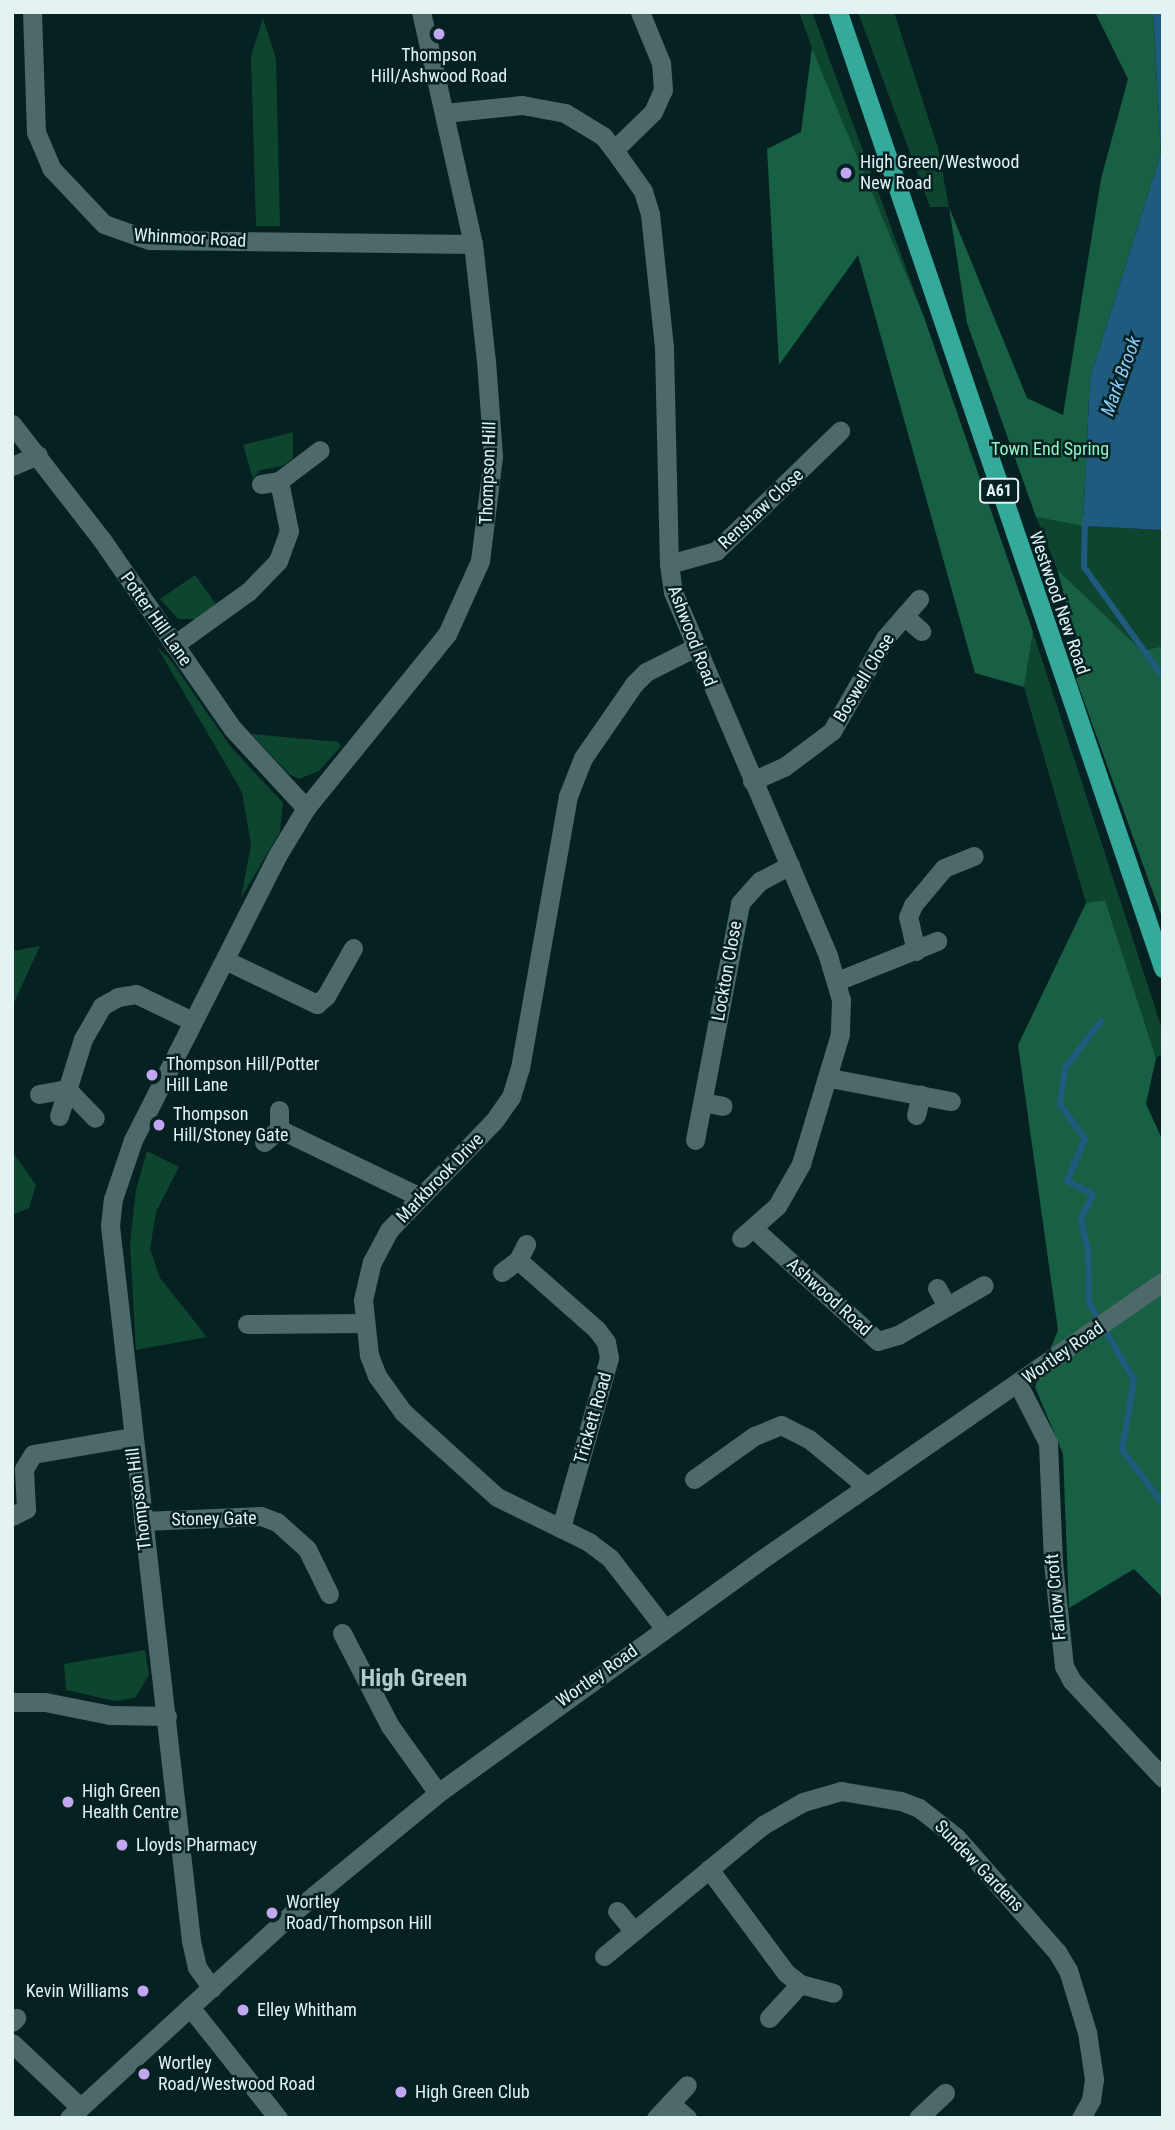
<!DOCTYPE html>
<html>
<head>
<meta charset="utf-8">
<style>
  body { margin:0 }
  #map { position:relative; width:1175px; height:2130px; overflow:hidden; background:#062122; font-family:"Roboto Condensed",sans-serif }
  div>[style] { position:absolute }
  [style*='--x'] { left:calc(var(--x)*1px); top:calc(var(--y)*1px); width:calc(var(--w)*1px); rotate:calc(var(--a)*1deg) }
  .green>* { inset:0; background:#0e452e }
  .forest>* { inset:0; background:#186043 }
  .water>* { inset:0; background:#1f5a7f }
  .stream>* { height:6px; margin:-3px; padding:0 3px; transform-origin:3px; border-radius:3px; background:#1f5a7f }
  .minor>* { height:19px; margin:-9.5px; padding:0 9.5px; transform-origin:9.5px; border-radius:9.5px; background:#4d696a }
  .tertiary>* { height:19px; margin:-9.5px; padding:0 9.5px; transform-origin:9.5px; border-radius:9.5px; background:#4d696a }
  .trunk>* { height:19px; margin:-9.5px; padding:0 9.5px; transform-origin:9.5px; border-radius:9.5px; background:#34aa9c }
  .dots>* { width:19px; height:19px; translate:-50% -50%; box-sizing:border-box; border:4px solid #062122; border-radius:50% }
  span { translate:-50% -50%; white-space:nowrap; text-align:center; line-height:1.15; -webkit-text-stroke:5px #062122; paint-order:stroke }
  .shield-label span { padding:2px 5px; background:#062122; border:2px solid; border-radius:5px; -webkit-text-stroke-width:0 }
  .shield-label { font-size:16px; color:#e3f2f3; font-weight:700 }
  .poi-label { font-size:18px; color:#e3f2f3 }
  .left { translate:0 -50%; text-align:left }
  .right { translate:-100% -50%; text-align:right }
  .street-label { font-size:18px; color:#e3f2f3 }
  .park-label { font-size:18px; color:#92f5c4 }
  .water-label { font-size:19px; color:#8bcaf9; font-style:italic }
  .district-label { font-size:24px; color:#adcbcd; font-weight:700 }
  .frame { position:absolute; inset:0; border:14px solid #e3f2f3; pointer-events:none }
</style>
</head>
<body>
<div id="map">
  <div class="green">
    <div style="clip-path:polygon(799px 12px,812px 12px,924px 317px,812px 48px)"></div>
    <div style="clip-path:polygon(858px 12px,894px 12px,938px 148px,949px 207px,930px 207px)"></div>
    <div style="clip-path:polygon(263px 18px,276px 59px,280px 226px,256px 226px,251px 56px)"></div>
    <div style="clip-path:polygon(293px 432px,293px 458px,283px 466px,260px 470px,253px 479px,243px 445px)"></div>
    <div style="clip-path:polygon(1036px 517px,1083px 526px,1163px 530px,1163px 646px,1142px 651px,1057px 569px)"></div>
    <div style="clip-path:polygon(195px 575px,216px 604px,197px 619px,178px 619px,160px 599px)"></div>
    <div style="clip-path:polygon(1033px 632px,1163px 1032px,1163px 1054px,1156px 1058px,1105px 900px,1086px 903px,1024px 687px)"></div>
    <div style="clip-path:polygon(157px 647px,169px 658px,231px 747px,283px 803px,280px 832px,241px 898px,251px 845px,242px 792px)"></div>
    <div style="clip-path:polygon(251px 734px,338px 742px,341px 746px,319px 771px,299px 779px,289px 774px)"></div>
    <div style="clip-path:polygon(40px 946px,29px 970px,12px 1007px,12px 951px)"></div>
    <div style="clip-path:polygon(12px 1151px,36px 1185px,29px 1208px,12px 1215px)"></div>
    <div style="clip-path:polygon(147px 1151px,179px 1167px,156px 1212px,150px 1249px,160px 1278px,207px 1337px,136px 1350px,130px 1243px,136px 1190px)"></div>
    <div style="clip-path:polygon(145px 1650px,149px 1675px,135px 1698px,115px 1701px,66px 1690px,64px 1664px)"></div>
  </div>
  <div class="forest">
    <div style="clip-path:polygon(1095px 12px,1153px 12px,1161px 153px,1090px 378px,1083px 526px,1036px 517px,967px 323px,949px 207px,1027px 398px,1063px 415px,1101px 179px,1128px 79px)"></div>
    <div style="clip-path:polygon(812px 48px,924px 317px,1033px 632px,1024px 687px,975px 673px,858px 255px,779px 365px,767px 149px,801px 132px)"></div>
    <div style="clip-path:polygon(1057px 569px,1142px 651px,1163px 646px,1163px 920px,1076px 679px,1084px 667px)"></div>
    <div style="clip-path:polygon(1105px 900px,1156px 1058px,1146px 1104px,1163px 1141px,1163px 1598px,1134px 1569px,1069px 1608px,1063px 1454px,1035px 1387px,1058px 1330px,1018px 1045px,1086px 903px)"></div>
  </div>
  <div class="water">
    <div style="clip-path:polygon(1153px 12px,1163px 12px,1163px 530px,1083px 526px,1090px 378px,1161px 153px)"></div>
  </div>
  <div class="stream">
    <div style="--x:1085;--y:519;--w:48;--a:91.2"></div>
    <div style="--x:1084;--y:567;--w:135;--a:54.3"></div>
    <div style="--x:1101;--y:1021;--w:59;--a:127.5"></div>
    <div style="--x:1065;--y:1068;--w:36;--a:98"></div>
    <div style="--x:1060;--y:1104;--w:43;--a:54.5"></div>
    <div style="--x:1085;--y:1139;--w:46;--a:113.2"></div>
    <div style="--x:1067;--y:1181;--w:29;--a:27"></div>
    <div style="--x:1093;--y:1194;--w:28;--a:116"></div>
    <div style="--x:1081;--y:1219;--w:33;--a:78"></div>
    <div style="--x:1088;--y:1251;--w:52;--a:88.9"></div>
    <div style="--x:1089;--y:1303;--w:89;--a:59.7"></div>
    <div style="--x:1134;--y:1380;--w:71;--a:99.7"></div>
    <div style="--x:1122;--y:1450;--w:68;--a:52.8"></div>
  </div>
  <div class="minor">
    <div style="--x:32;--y:12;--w:120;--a:88.1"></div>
    <div style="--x:36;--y:132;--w:39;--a:67"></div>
    <div style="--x:51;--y:168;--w:77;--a:46.6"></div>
    <div style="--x:104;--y:224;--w:48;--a:19.6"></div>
    <div style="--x:149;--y:240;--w:324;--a:0.7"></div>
    <div style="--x:444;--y:113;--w:78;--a:-5.9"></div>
    <div style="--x:522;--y:105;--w:44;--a:10.5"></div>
    <div style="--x:565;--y:113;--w:44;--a:31.2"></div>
    <div style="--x:603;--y:136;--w:18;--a:52"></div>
    <div style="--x:614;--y:150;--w:50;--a:54.7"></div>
    <div style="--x:643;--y:191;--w:24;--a:73"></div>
    <div style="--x:650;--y:214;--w:134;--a:84"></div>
    <div style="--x:664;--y:347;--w:217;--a:88.7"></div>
    <div style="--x:669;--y:564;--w:28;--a:82"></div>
    <div style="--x:673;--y:592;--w:396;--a:66.9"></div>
    <div style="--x:828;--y:956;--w:46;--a:73.5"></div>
    <div style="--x:841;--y:1000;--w:34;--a:92"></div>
    <div style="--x:840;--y:1034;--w:136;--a:106.7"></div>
    <div style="--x:801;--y:1164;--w:48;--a:119.7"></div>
    <div style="--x:777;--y:1206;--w:48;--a:138.4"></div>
    <div style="--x:614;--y:150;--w:54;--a:-44.3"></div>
    <div style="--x:653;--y:112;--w:24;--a:-66"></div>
    <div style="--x:663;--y:90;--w:27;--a:-94"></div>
    <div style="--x:661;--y:63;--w:55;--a:-112.4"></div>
    <div style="--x:12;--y:424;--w:147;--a:52.2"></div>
    <div style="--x:102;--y:540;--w:230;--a:55.3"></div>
    <div style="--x:233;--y:729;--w:108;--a:47.3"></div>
    <div style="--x:12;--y:466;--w:28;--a:-23"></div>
    <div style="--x:261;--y:484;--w:18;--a:-9"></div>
    <div style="--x:279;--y:481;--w:51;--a:-37.1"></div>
    <div style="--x:669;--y:564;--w:49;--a:-15.5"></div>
    <div style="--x:716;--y:551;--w:173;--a:-44.1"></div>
    <div style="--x:904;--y:616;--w:23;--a:41"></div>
    <div style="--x:174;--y:645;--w:92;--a:-35.8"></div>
    <div style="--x:249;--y:591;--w:42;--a:-46"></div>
    <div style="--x:278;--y:561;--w:32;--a:-70"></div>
    <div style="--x:289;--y:531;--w:51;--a:-101.3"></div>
    <div style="--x:752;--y:781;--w:35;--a:-24"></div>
    <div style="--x:784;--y:767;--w:60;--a:-36.9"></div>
    <div style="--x:832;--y:731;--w:107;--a:-60.3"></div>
    <div style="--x:885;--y:638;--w:52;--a:-48.9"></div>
    <div style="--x:916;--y:951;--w:35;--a:-103"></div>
    <div style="--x:908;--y:917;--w:13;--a:-67"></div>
    <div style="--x:913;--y:905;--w:48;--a:-50"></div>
    <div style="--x:944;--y:868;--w:32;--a:-22"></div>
    <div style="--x:225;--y:960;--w:102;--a:25.6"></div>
    <div style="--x:317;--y:1004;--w:12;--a:-42"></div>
    <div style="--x:326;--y:996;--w:55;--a:-60.6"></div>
    <div style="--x:837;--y:981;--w:108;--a:-21.8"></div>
    <div style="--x:830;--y:1078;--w:123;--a:10.8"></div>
    <div style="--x:39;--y:1094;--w:28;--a:-10"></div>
    <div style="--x:67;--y:1089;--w:40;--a:46"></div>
    <div style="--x:703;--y:1102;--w:20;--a:11"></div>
    <div style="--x:916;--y:1115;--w:21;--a:-76"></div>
    <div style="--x:59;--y:1116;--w:81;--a:-72.7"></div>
    <div style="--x:83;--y:1039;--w:38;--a:-60"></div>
    <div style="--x:102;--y:1006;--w:18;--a:-29"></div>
    <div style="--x:118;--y:997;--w:18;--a:-9"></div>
    <div style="--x:136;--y:994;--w:62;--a:25.7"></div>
    <div style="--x:279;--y:1129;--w:157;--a:25.7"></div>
    <div style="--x:695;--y:1140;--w:241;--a:-79.2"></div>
    <div style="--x:740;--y:903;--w:30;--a:-48"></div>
    <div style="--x:760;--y:881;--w:34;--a:-28"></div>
    <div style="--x:264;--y:1142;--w:20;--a:-41"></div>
    <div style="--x:279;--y:1129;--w:19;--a:-90"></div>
    <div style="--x:754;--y:1229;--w:167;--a:42.1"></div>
    <div style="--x:878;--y:1341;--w:21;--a:-17"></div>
    <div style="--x:898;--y:1335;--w:99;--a:-30.2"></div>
    <div style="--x:518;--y:1260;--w:106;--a:41.5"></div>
    <div style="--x:597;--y:1330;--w:15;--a:53"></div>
    <div style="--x:606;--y:1342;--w:16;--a:79"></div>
    <div style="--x:609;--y:1358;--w:177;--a:105.8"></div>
    <div style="--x:502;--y:1272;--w:20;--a:-37"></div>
    <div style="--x:518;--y:1260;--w:18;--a:-63"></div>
    <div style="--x:937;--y:1288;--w:21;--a:61"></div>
    <div style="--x:247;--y:1324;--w:116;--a:-0.5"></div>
    <div style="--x:1018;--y:1384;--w:66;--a:63"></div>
    <div style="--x:1048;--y:1443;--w:119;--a:87.6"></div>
    <div style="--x:1053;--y:1562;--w:105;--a:84"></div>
    <div style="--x:1064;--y:1666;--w:17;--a:62"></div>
    <div style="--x:1072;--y:1681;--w:133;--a:46.8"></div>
    <div style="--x:694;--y:1479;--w:74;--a:-35.6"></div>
    <div style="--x:754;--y:1436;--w:29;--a:-22"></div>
    <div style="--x:781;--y:1425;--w:31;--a:27"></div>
    <div style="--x:809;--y:1439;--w:74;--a:39.5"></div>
    <div style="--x:12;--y:1516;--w:16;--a:-27"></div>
    <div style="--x:26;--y:1509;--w:40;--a:-92.9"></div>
    <div style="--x:24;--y:1469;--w:17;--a:-59"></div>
    <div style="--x:33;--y:1454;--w:100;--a:-9.7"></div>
    <div style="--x:143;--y:1521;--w:118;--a:-2.4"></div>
    <div style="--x:261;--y:1516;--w:17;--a:21"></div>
    <div style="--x:277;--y:1522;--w:40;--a:42"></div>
    <div style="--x:307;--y:1549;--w:50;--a:63.9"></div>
    <div style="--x:665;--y:1629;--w:90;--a:-127.8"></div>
    <div style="--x:610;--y:1558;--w:26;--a:-143"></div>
    <div style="--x:589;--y:1542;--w:102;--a:-153.9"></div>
    <div style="--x:497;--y:1497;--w:127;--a:-137.9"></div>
    <div style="--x:403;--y:1412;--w:44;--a:-125.8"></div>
    <div style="--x:377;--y:1376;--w:22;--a:-111"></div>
    <div style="--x:369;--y:1355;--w:55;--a:-96.2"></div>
    <div style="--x:363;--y:1300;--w:39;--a:-77"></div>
    <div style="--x:372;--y:1262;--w:36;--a:-62"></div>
    <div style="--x:389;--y:1230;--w:151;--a:-46.1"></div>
    <div style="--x:494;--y:1121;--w:29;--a:-55"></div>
    <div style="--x:511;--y:1097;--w:30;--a:-73"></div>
    <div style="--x:520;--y:1068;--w:276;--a:-80"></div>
    <div style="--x:568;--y:796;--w:41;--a:-68.5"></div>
    <div style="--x:583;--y:758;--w:90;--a:-55.4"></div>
    <div style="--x:634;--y:684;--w:17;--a:-45"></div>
    <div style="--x:646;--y:672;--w:54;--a:-26.6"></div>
    <div style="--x:342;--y:1633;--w:105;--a:62.7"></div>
    <div style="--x:390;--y:1726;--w:82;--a:54.4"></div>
    <div style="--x:12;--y:1702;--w:33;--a:0"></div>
    <div style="--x:45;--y:1702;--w:66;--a:11.3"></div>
    <div style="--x:110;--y:1715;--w:57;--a:1"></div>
    <div style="--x:709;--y:1869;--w:129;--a:53.5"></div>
    <div style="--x:786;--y:1973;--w:18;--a:38"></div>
    <div style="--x:800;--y:1984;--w:34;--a:15"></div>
    <div style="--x:617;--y:1911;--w:26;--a:50"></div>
    <div style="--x:604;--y:1956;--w:206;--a:-39.5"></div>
    <div style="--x:763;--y:1825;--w:46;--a:-29.9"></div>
    <div style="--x:803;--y:1802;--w:40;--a:-16"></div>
    <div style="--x:841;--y:1791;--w:61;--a:9.5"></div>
    <div style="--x:901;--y:1801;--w:19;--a:21"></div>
    <div style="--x:919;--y:1808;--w:47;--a:38.1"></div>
    <div style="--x:956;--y:1837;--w:153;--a:48.7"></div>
    <div style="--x:1057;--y:1952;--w:21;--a:59"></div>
    <div style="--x:1068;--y:1970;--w:65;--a:73"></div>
    <div style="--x:1087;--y:2032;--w:48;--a:81.5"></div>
    <div style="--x:1094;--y:2079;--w:21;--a:98"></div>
    <div style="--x:1091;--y:2100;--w:21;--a:119"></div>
    <div style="--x:212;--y:1988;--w:26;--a:-126"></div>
    <div style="--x:197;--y:1967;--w:27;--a:-103"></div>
    <div style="--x:191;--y:1941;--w:720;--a:-96.46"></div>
    <div style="--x:110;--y:1226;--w:27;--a:-84"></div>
    <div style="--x:113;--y:1199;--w:62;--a:-71.3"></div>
    <div style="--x:133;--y:1140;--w:318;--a:-63.1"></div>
    <div style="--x:277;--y:856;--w:56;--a:-58.9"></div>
    <div style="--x:306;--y:808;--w:224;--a:-51"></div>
    <div style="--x:447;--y:634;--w:80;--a:-65.7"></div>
    <div style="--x:480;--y:561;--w:106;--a:-82.9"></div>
    <div style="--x:493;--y:456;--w:95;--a:-94.2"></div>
    <div style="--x:486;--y:361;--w:118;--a:-96.3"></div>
    <div style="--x:473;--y:244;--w:238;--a:-102.6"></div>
    <div style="--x:190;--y:2007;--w:142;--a:51.6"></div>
    <div style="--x:769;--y:2018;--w:46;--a:-47.6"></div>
    <div style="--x:12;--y:2022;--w:6;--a:-45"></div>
    <div style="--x:12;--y:2043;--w:93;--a:43.3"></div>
    <div style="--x:670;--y:2103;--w:23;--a:41"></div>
    <div style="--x:656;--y:2118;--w:45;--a:-46.8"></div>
    <div style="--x:918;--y:2118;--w:37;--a:-43"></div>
  </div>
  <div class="tertiary">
    <div style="--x:69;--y:2118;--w:306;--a:-42.5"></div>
    <div style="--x:295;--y:1911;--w:185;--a:-39.5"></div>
    <div style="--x:438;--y:1793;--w:395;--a:-35.8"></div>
    <div style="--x:758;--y:1562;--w:492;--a:-34.7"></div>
  </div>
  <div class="trunk">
    <div style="--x:838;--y:12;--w:1010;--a:71.22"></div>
  </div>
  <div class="dots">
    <div style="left:439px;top:34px;background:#c3a7f2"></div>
    <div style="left:846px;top:173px;background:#c3a7f2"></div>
    <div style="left:152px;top:1075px;background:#c3a7f2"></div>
    <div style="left:159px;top:1125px;background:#c3a7f2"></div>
    <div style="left:68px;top:1802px;background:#c3a7f2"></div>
    <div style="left:122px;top:1845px;background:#c3a7f2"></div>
    <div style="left:272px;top:1913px;background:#c3a7f2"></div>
    <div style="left:143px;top:1991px;background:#c3a7f2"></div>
    <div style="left:243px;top:2010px;background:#c3a7f2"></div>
    <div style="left:144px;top:2074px;background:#c3a7f2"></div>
    <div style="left:401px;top:2092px;background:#c3a7f2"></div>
  </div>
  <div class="shield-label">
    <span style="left:999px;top:491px">A61</span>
  </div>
  <div class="poi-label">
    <span style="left:439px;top:66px">Thompson<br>Hill/Ashwood Road</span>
    <span class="left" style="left:860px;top:173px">High Green/Westwood<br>New Road</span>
    <span class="left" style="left:166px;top:1075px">Thompson Hill/Potter<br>Hill Lane</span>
    <span class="left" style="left:173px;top:1125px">Thompson<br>Hill/Stoney Gate</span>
    <span class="left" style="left:82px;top:1802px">High Green<br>Health Centre</span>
    <span class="left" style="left:136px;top:1845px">Lloyds Pharmacy</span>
    <span class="left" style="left:286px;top:1913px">Wortley<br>Road/Thompson Hill</span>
    <span class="right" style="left:129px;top:1991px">Kevin Williams</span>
    <span class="left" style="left:257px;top:2010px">Elley Whitham</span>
    <span class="left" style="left:158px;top:2074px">Wortley<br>Road/Westwood Road</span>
    <span class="left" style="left:415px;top:2092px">High Green Club</span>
  </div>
  <div class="street-label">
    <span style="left:190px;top:238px;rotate:3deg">Whinmoor Road</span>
    <span style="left:488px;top:473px;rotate:-88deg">Thompson Hill</span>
    <span style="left:761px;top:509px;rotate:-43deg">Renshaw Close</span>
    <span style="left:1059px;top:603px;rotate:71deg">Westwood New Road</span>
    <span style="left:156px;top:619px;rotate:55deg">Potter Hill Lane</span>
    <span style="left:692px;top:636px;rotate:69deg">Ashwood Road</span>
    <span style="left:864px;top:678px;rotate:-59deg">Boswell Close</span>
    <span style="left:727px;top:971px;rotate:-80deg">Lockton Close</span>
    <span style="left:440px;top:1178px;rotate:-46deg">Markbrook Drive</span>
    <span style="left:829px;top:1297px;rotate:42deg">Ashwood Road</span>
    <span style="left:1063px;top:1353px;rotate:-35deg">Wortley Road</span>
    <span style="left:593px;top:1418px;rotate:-74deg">Trickett Road</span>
    <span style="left:139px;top:1499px;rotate:-97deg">Thompson Hill</span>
    <span style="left:214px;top:1519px;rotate:-1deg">Stoney Gate</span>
    <span style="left:1056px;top:1597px;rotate:-95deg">Farlow Croft</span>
    <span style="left:597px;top:1676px;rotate:-35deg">Wortley Road</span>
    <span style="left:979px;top:1866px;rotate:46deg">Sundew Gardens</span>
  </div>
  <div class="park-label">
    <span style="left:1050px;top:449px">Town End Spring</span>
  </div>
  <div class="water-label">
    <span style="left:1121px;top:376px;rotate:-70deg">Mark Brook</span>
  </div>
  <div class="district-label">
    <span style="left:414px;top:1679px">High Green</span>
  </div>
  <div class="frame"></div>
</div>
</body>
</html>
